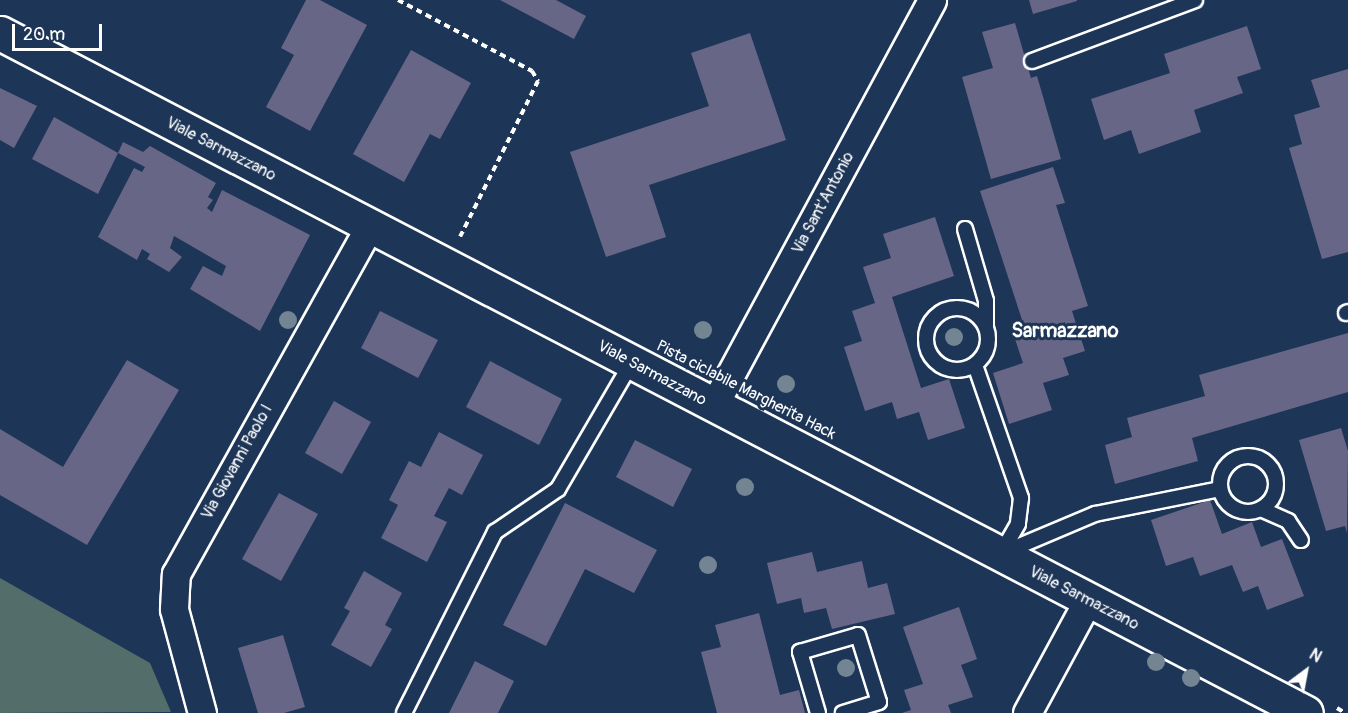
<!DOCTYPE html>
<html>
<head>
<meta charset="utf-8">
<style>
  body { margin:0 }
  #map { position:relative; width:1348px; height:713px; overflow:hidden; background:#1d3557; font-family:Pangolin,sans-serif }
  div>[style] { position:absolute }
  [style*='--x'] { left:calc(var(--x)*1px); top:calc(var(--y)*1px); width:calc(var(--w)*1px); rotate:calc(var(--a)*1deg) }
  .green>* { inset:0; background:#536d6a }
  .building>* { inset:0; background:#686687 }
  .path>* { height:4px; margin-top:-2px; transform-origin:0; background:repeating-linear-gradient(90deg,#fff 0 6px,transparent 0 10.5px) }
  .roads { filter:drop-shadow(2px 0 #fff) drop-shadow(-2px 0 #fff) drop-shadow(0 2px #fff) drop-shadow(0 -2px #fff) }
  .lane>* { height:14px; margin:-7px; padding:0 7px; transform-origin:7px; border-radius:7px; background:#1d3557 }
  .lane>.ring { margin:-7px; padding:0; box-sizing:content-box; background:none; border:14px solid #1d3557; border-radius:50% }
  .street>* { height:27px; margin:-13.5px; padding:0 13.5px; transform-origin:13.5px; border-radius:13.5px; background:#1d3557 }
  .secondary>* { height:33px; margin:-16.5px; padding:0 16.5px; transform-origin:16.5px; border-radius:16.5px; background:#1d3557 }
  .trees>* { width:18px; height:18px; margin:-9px; border-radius:50%; background:#738492 }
  span { translate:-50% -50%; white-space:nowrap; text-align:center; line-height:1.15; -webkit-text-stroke:6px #1d3557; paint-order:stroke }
  .street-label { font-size:16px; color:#fff }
  .quarter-label { font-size:20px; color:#fff; font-weight:700 }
  .north { position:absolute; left:1276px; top:641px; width:60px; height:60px; -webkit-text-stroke:4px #1d3557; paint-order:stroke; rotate:32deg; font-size:16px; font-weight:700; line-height:24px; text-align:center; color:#fff }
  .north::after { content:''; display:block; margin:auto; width:21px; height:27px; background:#fff; clip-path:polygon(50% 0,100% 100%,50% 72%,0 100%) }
  .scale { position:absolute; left:12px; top:24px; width:90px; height:27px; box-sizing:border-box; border:3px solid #fff; border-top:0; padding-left:8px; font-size:18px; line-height:21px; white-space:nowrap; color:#fff; -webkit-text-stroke:4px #1d3557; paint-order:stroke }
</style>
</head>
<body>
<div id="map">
  <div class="green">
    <div style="clip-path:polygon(0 578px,150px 663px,171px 712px,0 713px)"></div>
  </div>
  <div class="building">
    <div style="clip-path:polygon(306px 0,320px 0,367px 25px,310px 131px,266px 107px,294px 55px,281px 48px)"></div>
    <div style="clip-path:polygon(500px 0,556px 0,586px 16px,574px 39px)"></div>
    <div style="clip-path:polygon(1029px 0,1077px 0,1077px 1px,1033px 14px)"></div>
    <div style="clip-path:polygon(1015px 23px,1031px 78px,1037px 76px,1061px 159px,991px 179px,962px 77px,993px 68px,982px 32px)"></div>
    <div style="clip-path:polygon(1247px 26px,1261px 69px,1237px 77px,1243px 93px,1194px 110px,1201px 132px,1139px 154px,1131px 130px,1104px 140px,1091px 99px,1170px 73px,1164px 54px)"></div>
    <div style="clip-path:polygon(750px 33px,786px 140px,649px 185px,666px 237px,606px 257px,570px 152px,709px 106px,691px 53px)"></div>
    <div style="clip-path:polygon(411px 50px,471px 83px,440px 139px,430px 134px,404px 182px,353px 154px)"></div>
    <div style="clip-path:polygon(1348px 69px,1348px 252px,1322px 259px,1289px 148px,1302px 144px,1294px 115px,1320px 107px,1311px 80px)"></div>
    <div style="clip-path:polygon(0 88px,37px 106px,14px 148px,0 140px)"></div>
    <div style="clip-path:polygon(54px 117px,118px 153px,98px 194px,32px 159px)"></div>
    <div style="clip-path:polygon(123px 142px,143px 152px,150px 146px,216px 183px,208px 197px,213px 200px,207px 208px,212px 212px,222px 190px,310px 235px,260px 331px,190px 289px,203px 266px,222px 276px,226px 266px,174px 236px,170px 248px,182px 257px,169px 272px,147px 259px,150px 254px,142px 249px,137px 260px,98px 237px,134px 168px,142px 172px,145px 167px,118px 153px)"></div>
    <div style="clip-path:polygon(1053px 167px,1065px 203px,1056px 205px,1088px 306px,1072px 311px,1085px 351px,1063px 358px,1069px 375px,1043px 383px,1052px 410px,1009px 424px,993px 373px,1023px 363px,1012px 330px,1024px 326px,980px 191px)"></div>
    <div style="clip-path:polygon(935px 217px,954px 276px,892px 297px,921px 388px,949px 379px,965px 428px,928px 440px,919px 412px,897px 419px,892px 402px,865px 411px,844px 347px,862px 341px,852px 311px,875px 303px,863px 267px,891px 258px,883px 234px)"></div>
    <div style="clip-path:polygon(380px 311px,438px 340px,418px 378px,361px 348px)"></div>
    <div style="clip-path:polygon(1348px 333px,1348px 392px,1192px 438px,1198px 461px,1115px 484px,1105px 445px,1132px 437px,1127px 418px,1205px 396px,1199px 375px)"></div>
    <div style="clip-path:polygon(127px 360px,179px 390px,87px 545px,0 495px,0 429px,63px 467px)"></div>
    <div style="clip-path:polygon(490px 361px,562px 399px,539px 445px,466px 407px)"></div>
    <div style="clip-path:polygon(334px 401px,371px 422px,342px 474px,305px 453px)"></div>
    <div style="clip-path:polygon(1341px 428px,1348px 451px,1347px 533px,1345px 526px,1326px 531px,1299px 440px)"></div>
    <div style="clip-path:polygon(439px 432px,483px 455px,462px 495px,449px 488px,434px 516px,447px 522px,427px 562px,381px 538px,398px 505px,389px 500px,409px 461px,421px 467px)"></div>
    <div style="clip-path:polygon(635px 440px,692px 469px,673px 507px,616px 477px)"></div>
    <div style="clip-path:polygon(279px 493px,318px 514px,281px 581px,242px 559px)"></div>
    <div style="clip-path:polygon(1210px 500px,1222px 534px,1252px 522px,1261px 547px,1282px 539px,1304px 596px,1267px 610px,1258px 586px,1243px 592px,1232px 565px,1200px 576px,1193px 557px,1166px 566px,1151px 520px)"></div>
    <div style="clip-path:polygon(565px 503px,657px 550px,634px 593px,585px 569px,546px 646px,503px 625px)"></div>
    <div style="clip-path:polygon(812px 552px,817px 572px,862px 561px,868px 588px,887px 583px,895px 614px,832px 629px,826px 608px,804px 613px,801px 598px,777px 604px,767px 563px)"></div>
    <div style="clip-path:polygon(364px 571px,402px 593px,385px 625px,392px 629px,371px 667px,331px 645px,350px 611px,344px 608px)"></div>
    <div style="clip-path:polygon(959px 607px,977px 659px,961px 665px,973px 697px,948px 705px,951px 713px,902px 713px,911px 710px,904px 690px,923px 684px,903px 627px)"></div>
    <div style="clip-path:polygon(759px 613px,780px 695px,799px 690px,805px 713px,717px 713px,701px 652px,721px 647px,715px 625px)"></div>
    <div style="clip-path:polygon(283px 635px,305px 707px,284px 713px,258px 713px,238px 648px)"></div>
    <div style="clip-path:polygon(475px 661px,514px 681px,498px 713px,449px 713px)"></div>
  </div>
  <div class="path">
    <div style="--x:398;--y:0;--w:152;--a:27.9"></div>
    <div style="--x:532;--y:71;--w:12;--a:59"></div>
    <div style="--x:538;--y:81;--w:174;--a:116.6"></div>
    <div style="--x:1337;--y:708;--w:9;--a:32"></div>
  </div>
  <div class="roads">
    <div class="lane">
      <div style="--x:1032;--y:61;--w:174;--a:-20.5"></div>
      <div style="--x:965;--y:229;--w:75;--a:73.7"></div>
      <div style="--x:986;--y:301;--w:26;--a:90"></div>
      <div class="ring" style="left:926px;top:308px;width:48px;height:48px"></div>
      <div style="--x:1346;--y:313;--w:2;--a:-27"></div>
      <div style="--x:975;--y:365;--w:141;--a:70.9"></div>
      <div style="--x:1021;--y:498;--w:26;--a:97"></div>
      <div style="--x:1018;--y:524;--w:30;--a:120"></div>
      <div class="ring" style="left:1220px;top:456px;width:42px;height:42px"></div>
      <div style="--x:1261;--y:509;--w:30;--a:24"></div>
      <div style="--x:1288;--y:521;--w:23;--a:56"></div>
      <div style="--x:1005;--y:552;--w:98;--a:-22.9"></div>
      <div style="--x:1095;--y:514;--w:127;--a:-11.3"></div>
      <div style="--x:404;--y:713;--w:203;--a:-63.3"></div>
      <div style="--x:495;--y:532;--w:76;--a:-34.3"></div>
      <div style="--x:558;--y:489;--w:147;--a:-59.8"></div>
      <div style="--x:818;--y:713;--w:64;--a:-106.4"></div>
      <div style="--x:800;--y:652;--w:60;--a:-16.3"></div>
      <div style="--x:858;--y:635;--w:70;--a:72.6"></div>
      <div style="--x:879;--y:702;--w:38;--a:163"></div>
    </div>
    <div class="street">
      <div style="--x:714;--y:405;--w:460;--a:-61.7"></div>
      <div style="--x:202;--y:713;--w:108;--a:-105.1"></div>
      <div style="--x:174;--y:609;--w:35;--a:-87"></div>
      <div style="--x:176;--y:574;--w:398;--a:-60.9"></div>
      <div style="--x:1027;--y:713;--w:128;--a:-61.6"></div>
    </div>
    <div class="secondary">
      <div style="--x:0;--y:33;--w:1472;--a:27.5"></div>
    </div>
  </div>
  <div class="trees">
    <div style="left:288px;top:320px"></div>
    <div style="left:703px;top:330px"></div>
    <div style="left:954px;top:337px"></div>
    <div style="left:786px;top:384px"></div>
    <div style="left:745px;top:487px"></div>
    <div style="left:708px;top:565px"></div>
    <div style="left:1156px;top:662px"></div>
    <div style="left:846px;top:668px"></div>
    <div style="left:1191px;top:678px"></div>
  </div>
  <div class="street-label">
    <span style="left:221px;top:149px;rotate:27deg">Viale Sarmazzano</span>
    <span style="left:823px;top:203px;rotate:-62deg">Via Sant'Antonio</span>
    <span style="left:652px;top:373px;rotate:28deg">Viale Sarmazzano</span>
    <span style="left:746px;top:390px;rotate:27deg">Pista ciclabile Margherita Hack</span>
    <span style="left:237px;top:462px;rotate:-61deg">Via Giovanni Paolo I</span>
    <span style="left:1084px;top:598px;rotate:27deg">Viale Sarmazzano</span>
  </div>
  <div class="quarter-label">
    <span style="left:1065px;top:330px">Sarmazzano</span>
  </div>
  <div class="north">N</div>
  <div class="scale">20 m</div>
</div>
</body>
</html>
